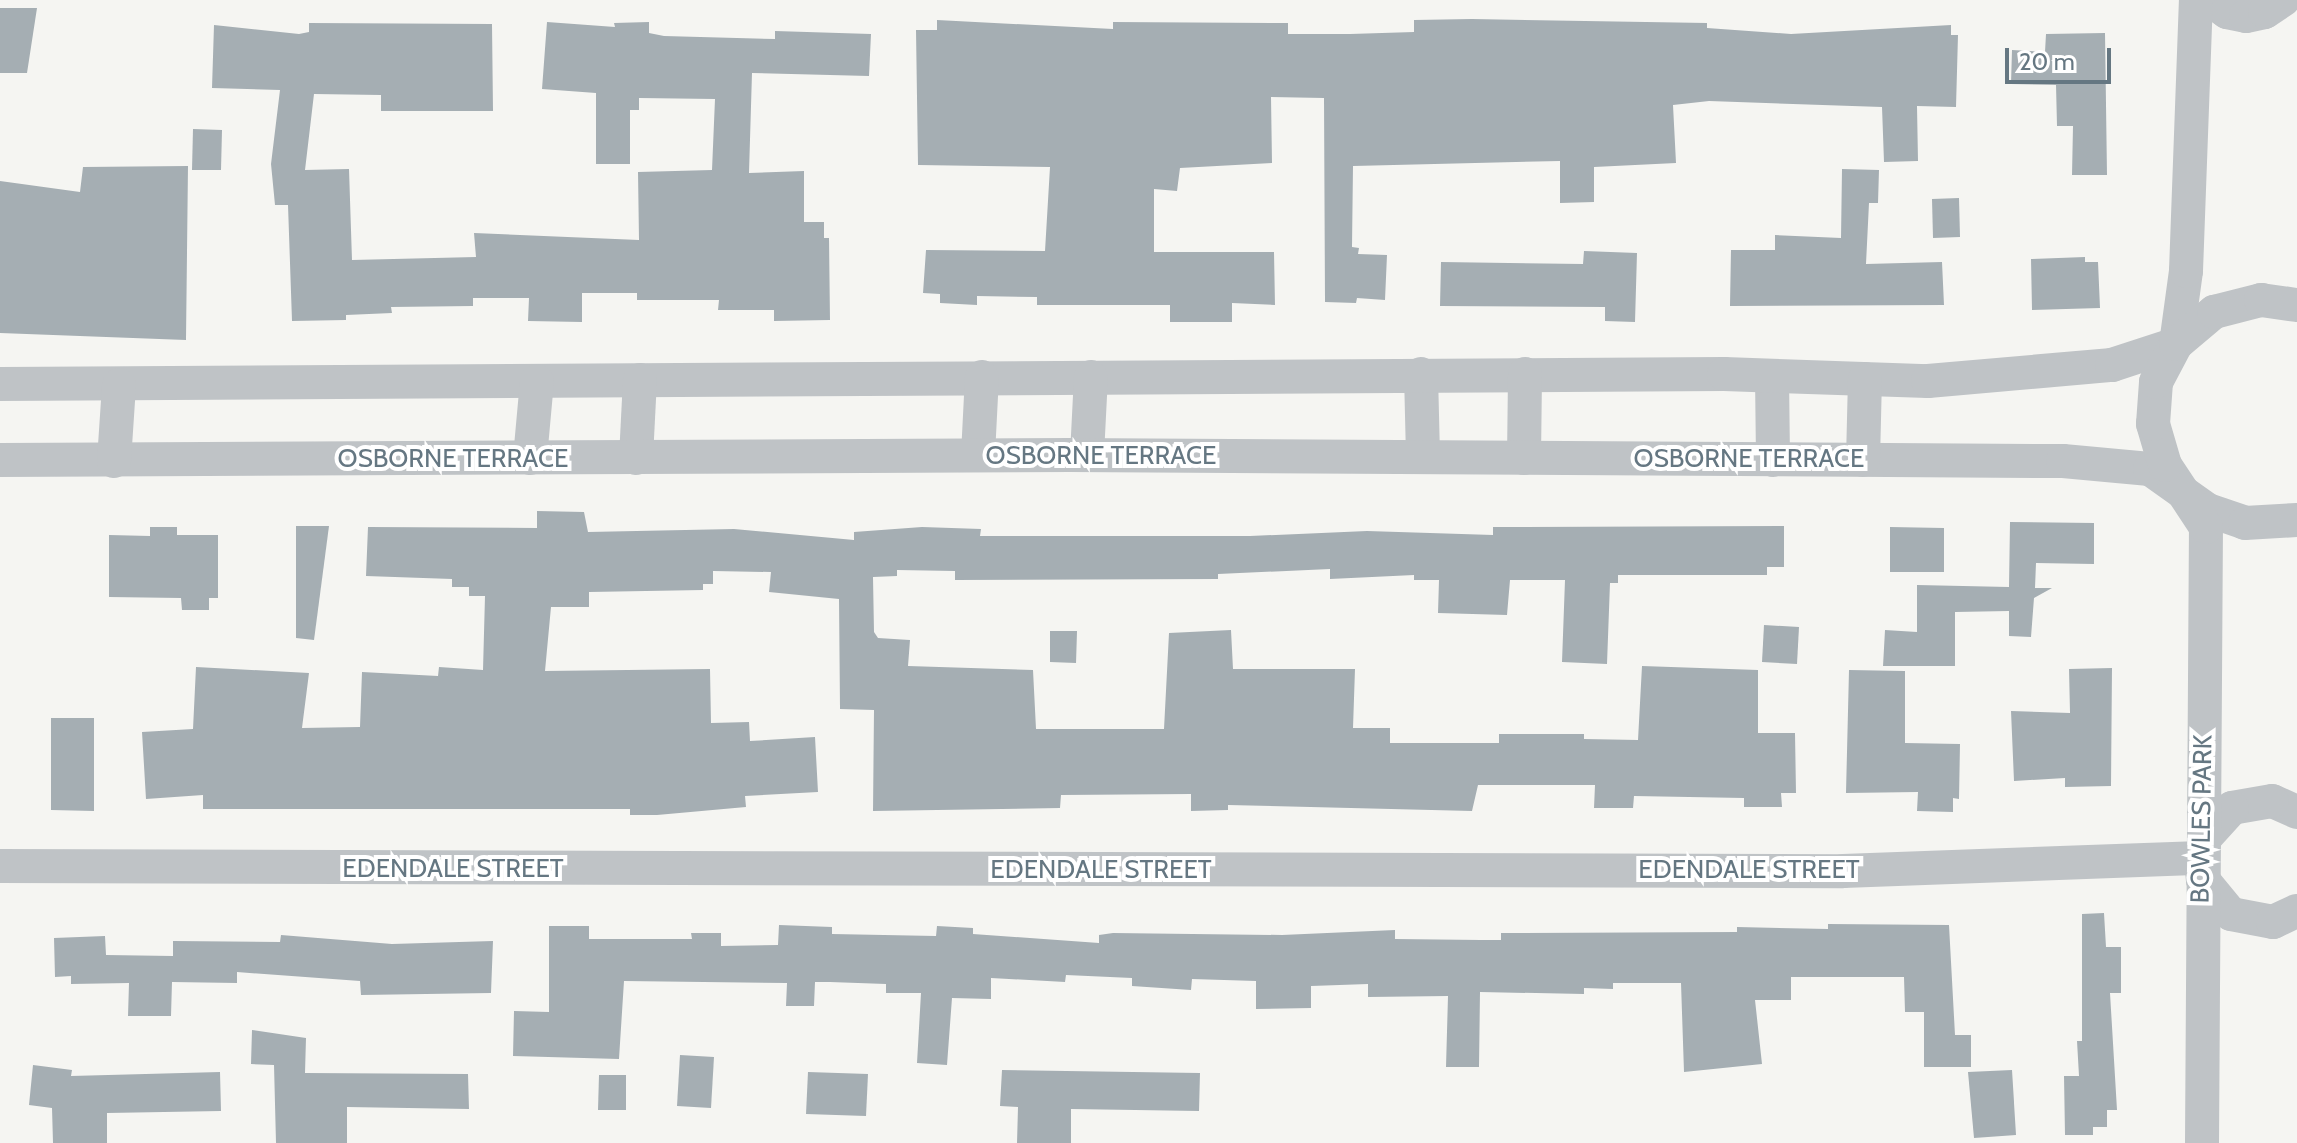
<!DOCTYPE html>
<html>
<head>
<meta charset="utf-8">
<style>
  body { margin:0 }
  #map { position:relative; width:2297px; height:1143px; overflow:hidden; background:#f5f5f2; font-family:Cabin,sans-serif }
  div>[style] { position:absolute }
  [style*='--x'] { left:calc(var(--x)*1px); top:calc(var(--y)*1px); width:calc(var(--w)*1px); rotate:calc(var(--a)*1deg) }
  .building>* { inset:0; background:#a5aeb3 }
  .minor>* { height:34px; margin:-17px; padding:0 17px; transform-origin:17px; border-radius:17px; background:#bfc3c6 }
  span { translate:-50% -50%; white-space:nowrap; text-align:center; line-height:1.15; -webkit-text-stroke:8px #fff; paint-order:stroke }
  .street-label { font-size:26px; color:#657782 }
  .scale { position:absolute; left:2005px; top:48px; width:106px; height:36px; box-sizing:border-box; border:4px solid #657782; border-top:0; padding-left:10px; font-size:24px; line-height:28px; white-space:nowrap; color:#657782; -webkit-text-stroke:6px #fff; paint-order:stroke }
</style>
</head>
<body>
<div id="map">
  <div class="building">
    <div style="clip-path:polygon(0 8px,37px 8px,27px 73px,0 73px)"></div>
    <div style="clip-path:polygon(1472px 19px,1707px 23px,1707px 28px,1791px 34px,1951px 25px,1951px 35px,1958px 35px,1956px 107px,1917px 106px,1918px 161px,1884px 162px,1882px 107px,1709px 101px,1673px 105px,1676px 163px,1594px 167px,1594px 202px,1560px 203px,1560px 161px,1353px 166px,1352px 247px,1359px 248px,1358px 254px,1387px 255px,1385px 300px,1357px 298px,1356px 303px,1325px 302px,1324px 98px,1271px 97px,1272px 163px,1180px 168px,1177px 191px,1154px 189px,1154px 252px,1274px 252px,1275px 305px,1232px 303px,1232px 322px,1170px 322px,1170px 305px,1037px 305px,1037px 297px,977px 296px,977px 305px,940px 303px,940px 294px,923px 293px,926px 250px,1045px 251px,1050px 167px,918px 165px,916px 30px,937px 30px,937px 20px,1113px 29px,1113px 22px,1288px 23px,1288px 34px,1350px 34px,1414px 32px,1414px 20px)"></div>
    <div style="clip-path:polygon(547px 22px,615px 27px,614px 23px,649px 22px,649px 33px,664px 36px,775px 39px,775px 31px,871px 34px,869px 76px,752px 73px,749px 173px,804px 171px,804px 222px,824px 222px,824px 238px,829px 238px,830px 320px,774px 321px,774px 310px,718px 310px,719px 300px,637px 300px,637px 293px,582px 293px,582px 322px,528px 321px,529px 298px,473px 298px,473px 306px,391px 307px,392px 313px,346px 315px,346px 320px,292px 321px,288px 205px,275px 205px,271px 164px,280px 90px,212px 88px,214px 25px,299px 34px,309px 32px,309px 23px,492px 24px,493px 111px,381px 111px,381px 95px,314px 94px,305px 170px,349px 169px,352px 260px,476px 257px,474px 233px,639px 240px,638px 172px,712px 170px,715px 99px,639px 98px,639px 110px,630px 110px,630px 164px,596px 164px,596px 93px,542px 89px)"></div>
    <div style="clip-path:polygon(2105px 33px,2107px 175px,2072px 175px,2073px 126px,2057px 126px,2056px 85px,2011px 84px,2012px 50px,2045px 52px,2046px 34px)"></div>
    <div style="clip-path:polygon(193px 129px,222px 130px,221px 170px,192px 170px)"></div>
    <div style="clip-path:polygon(188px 166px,186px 340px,0 333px,0 181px,80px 192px,83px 167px)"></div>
    <div style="clip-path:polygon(1842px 169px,1879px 170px,1878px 203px,1869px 203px,1866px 264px,1942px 262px,1944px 305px,1730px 306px,1731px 250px,1775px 250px,1775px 235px,1841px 238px)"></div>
    <div style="clip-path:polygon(1959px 198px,1960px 237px,1933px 238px,1932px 199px)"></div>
    <div style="clip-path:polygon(1584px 251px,1637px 253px,1635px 322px,1605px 321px,1605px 307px,1440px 306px,1441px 262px,1583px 264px)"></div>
    <div style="clip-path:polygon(2085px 257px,2085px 262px,2098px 262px,2100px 308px,2032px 310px,2031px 259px)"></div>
    <div style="clip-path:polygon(537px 511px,584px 512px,588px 532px,734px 529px,854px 540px,854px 532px,922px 527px,981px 529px,980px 536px,1250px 536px,1367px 531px,1493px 535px,1493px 527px,1784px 526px,1784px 567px,1767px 567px,1767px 575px,1618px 575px,1618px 583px,1610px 583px,1607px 664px,1562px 662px,1565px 580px,1510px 580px,1507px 615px,1438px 613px,1439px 580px,1414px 580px,1414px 575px,1330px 579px,1330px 569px,1218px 574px,1218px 579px,955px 580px,955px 571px,897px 570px,897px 576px,873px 577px,874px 632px,878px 638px,910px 640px,908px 666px,1033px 670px,1036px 729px,1164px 729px,1169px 633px,1231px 630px,1233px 669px,1355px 669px,1353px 728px,1390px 728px,1390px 743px,1499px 743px,1499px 734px,1584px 734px,1584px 739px,1638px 740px,1642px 666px,1758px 670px,1758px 733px,1795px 733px,1796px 793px,1781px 793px,1782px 807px,1744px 807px,1744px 798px,1634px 796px,1633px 808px,1594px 808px,1595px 785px,1478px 785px,1472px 811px,1228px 805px,1228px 810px,1191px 811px,1191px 794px,1061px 795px,1060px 808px,873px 811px,874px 710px,840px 709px,839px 599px,769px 592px,771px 572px,713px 571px,713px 584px,703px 584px,703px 590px,589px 592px,589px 607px,551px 607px,545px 671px,710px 669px,711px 723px,749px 722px,750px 741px,815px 737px,818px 792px,745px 796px,746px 807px,657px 815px,630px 815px,630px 809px,203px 809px,203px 795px,146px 799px,142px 732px,193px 729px,196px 667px,309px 673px,302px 728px,360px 727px,362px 672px,438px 676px,439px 667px,483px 670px,485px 596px,469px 596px,469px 587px,452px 587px,452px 579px,366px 576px,368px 527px,537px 528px)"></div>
    <div style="clip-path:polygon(2010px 522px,2094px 523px,2094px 564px,2036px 563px,2035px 588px,2052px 588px,2034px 598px,2031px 637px,2009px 636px,2009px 611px,1955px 612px,1955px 666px,1883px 666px,1885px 630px,1917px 632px,1917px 585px,2009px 587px)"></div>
    <div style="clip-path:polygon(296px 526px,329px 526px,314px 640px,296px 638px)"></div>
    <div style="clip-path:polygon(150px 527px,177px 527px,177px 535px,218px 535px,218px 598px,209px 598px,209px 610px,182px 610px,181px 598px,109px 597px,109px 535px,150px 536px)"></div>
    <div style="clip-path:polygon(1890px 527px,1944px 528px,1944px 572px,1890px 572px)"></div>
    <div style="clip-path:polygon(1764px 625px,1799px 627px,1797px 664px,1762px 662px)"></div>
    <div style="clip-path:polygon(1050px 631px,1077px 631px,1076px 663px,1050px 662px)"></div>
    <div style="clip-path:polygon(2112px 668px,2111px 786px,2065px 787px,2065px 778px,2014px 781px,2011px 711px,2070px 713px,2069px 669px)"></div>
    <div style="clip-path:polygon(1849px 670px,1905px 671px,1905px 743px,1960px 744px,1959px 799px,1953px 798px,1953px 812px,1917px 811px,1918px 792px,1846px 793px)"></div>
    <div style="clip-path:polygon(51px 718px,94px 718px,94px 811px,51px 810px)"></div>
    <div style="clip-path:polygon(2104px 913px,2106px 947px,2121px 947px,2121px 993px,2110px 993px,2117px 1110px,2107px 1110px,2107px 1127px,2093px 1127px,2093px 1135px,2065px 1135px,2064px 1076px,2079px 1076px,2077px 1041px,2082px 1041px,2082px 914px)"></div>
    <div style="clip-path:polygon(1828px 924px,1949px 925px,1955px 1035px,1971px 1035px,1971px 1067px,1924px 1067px,1924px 1012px,1905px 1012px,1904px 977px,1791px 977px,1791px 1000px,1755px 1000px,1762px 1064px,1684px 1072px,1681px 983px,1613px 983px,1613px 989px,1584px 988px,1584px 994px,1480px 992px,1479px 1067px,1446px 1067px,1448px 996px,1368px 997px,1368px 984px,1311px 986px,1311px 1008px,1256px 1009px,1256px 981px,1192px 979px,1191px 990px,1132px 986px,1132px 978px,1066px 975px,1065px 982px,991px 978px,991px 999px,952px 998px,947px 1065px,917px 1063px,921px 993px,886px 993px,886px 984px,830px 982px,815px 982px,814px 1006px,786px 1006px,787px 983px,624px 981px,619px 1059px,513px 1056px,514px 1011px,549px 1012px,549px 926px,589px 926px,589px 939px,692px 939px,691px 933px,721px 933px,721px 946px,778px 945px,779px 925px,832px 927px,832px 934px,936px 936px,937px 926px,973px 928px,973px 934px,1099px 943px,1099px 935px,1113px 933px,1282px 935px,1395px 930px,1395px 939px,1481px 940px,1501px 940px,1501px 933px,1737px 932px,1737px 927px,1828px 929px)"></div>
    <div style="clip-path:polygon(281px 935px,392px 944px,493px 941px,491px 993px,361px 995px,360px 981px,237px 972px,237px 983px,172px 982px,171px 1016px,128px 1016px,129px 983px,71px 984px,71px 976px,55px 977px,54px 938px,105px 936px,106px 955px,173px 956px,173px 941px,280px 942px)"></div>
    <div style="clip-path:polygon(252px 1030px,306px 1038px,305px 1073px,468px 1074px,469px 1109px,347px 1107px,347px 1143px,276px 1143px,274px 1065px,251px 1064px)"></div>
    <div style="clip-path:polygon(680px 1055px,714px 1057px,711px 1108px,677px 1106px)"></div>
    <div style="clip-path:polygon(33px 1065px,72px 1070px,71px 1076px,220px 1072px,221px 1111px,107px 1113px,107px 1143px,53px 1143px,52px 1108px,29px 1105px)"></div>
    <div style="clip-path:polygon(1002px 1070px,1200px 1073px,1199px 1111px,1071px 1109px,1071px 1143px,1017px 1143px,1018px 1107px,1000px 1106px)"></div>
    <div style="clip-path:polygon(2012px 1070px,2016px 1135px,1974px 1138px,1968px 1072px)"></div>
    <div style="clip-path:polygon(808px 1072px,868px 1074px,866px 1116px,806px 1114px)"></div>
    <div style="clip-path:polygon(599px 1075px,626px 1075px,626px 1110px,598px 1110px)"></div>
  </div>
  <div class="minor">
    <div style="--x:2210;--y:0;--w:21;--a:35"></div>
    <div style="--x:2227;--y:12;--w:19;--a:12"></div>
    <div style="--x:2246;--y:16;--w:19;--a:-12"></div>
    <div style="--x:2265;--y:12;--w:22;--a:-34"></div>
    <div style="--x:1421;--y:374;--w:83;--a:88.6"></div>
    <div style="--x:1772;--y:376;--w:84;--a:89.3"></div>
    <div style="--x:0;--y:384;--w:1724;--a:-0.33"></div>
    <div style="--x:1724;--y:374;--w:204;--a:2"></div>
    <div style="--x:1928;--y:381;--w:185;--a:-5"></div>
    <div style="--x:2112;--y:365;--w:67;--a:-18.2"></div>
    <div style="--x:2176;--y:344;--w:74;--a:-82.2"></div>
    <div style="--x:2186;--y:271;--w:271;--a:-87.9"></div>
    <div style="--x:978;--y:455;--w:78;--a:-87.1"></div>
    <div style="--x:1087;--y:455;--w:78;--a:-87.1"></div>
    <div style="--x:530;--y:458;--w:77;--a:-84.8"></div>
    <div style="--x:636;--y:458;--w:78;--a:-87.1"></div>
    <div style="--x:1524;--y:458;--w:84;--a:-89.3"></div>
    <div style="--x:0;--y:460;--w:1070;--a:-0.27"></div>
    <div style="--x:1070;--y:455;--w:993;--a:0.35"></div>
    <div style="--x:2063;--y:461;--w:87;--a:5.3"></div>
    <div style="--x:2150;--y:469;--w:71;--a:35.3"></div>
    <div style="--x:2208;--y:510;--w:39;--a:19"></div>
    <div style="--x:2245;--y:523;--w:52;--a:-3.3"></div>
    <div style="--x:1863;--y:460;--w:81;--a:-88.6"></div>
    <div style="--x:114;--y:461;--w:76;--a:-86.2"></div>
    <div style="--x:2297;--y:812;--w:27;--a:-156"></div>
    <div style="--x:2272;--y:801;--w:41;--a:170.1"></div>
    <div style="--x:2232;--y:808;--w:40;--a:132"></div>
    <div style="--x:2205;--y:838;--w:20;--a:101"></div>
    <div style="--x:2201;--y:858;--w:22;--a:85"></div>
    <div style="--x:2203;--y:880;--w:44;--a:50.5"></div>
    <div style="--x:2231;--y:914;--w:43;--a:10.8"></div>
    <div style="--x:2273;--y:922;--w:26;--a:-25"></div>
    <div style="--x:0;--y:866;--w:1843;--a:0.16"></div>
    <div style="--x:1843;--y:871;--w:358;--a:-2.1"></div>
    <div style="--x:2202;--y:1143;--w:616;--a:-89.63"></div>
    <div style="--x:2206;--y:527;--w:74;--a:-123.5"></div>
    <div style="--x:2165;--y:465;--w:43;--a:-106.3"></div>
    <div style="--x:2153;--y:424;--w:42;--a:-85.9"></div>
    <div style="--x:2156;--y:382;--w:43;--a:-62.2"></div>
    <div style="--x:2176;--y:344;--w:50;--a:-40.1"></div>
    <div style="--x:2214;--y:312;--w:49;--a:-14.3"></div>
    <div style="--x:2261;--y:300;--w:36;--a:8"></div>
  </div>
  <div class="street-label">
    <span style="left:1101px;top:456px">OSBORNE TERRACE</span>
    <span style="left:453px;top:459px">OSBORNE TERRACE</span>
    <span style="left:1749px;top:459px">OSBORNE TERRACE</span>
    <span style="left:2202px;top:819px;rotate:-89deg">BOWLES PARK</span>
    <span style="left:453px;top:869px">EDENDALE STREET</span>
    <span style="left:1101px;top:870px">EDENDALE STREET</span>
    <span style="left:1749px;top:870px">EDENDALE STREET</span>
  </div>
  <div class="scale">20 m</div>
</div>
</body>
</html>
